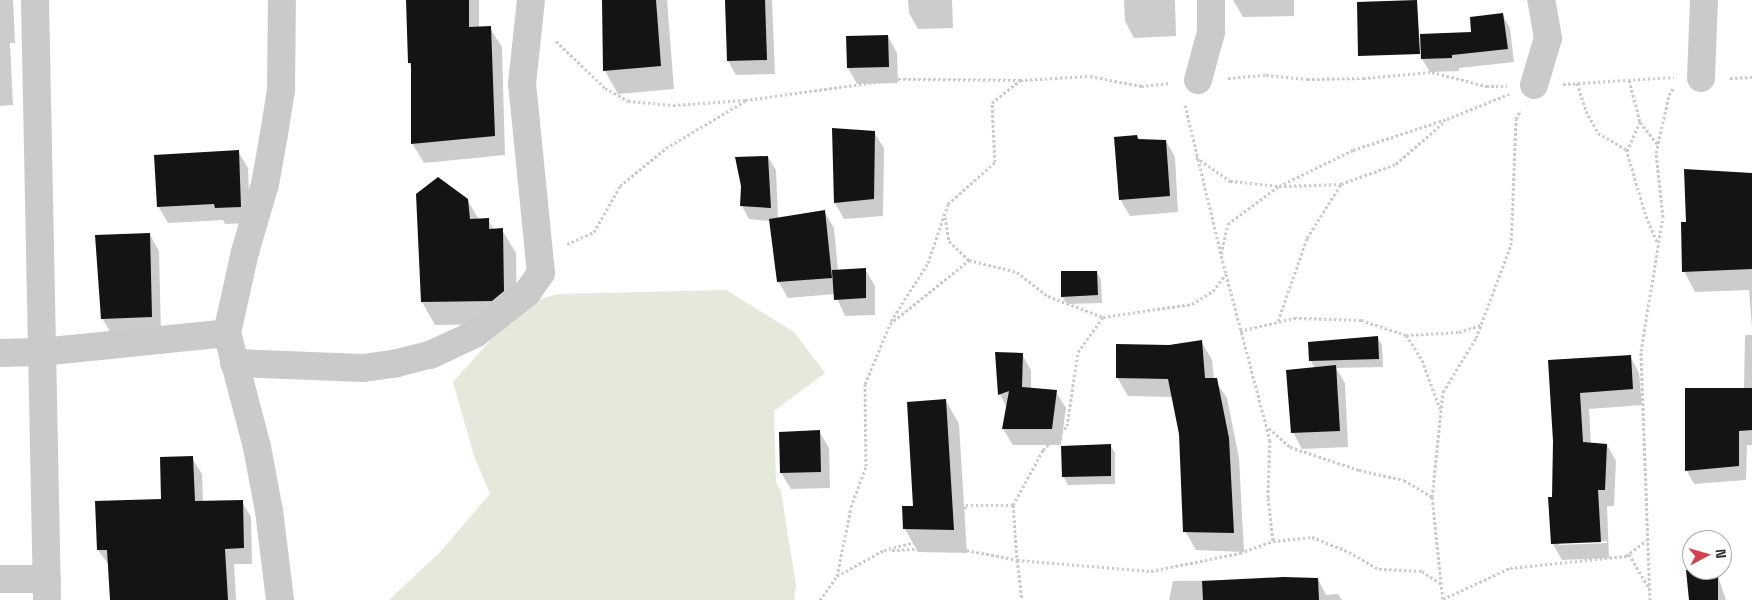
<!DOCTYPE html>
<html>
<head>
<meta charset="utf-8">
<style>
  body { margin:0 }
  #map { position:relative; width:1752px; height:600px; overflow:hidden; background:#fff; font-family:"Space Grotesk",sans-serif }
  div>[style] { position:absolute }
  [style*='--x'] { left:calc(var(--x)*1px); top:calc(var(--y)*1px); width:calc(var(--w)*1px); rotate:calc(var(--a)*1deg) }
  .green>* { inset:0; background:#e4e9dc }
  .shadow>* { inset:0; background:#0003 }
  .building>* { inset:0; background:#141414 }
  .path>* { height:3px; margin-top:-1.5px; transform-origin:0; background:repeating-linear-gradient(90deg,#cacaca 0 2.5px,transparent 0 5px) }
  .minor>* { height:28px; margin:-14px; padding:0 14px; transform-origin:14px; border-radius:14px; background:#cacaca }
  span { translate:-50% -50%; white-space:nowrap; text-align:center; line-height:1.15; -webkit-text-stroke:5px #fff; paint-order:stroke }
  .north { position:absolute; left:1682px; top:530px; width:50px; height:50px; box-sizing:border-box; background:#fff; border:1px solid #ababab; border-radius:50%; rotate:84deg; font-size:14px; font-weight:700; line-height:20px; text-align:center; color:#2d2d2d }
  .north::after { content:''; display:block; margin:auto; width:18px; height:22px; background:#d34150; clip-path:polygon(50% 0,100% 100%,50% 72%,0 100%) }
</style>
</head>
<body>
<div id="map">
  <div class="green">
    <div style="clip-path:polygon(726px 290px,794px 332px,825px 373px,774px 411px,776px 482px,781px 491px,796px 585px,794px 600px,389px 600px,440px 552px,490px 494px,474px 456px,453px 382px,523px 304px,558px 294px)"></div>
  </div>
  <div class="shadow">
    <div style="clip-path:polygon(0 0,13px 0,15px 43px,10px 43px,13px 105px,0 106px)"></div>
    <div style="clip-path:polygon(407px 0,479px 0,479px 28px,490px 28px,502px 47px,505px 155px,424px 163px,412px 143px,412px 68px,409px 63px)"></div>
    <div style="clip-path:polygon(604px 0,667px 0,674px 89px,618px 94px,605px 71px)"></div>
    <div style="clip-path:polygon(725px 0,772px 0,775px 74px,736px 75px,728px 61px)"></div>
    <div style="clip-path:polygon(908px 0,952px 0,953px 28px,918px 29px,909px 13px)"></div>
    <div style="clip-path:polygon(1124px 0,1175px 0,1176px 36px,1134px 38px,1125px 21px)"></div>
    <div style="clip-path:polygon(1294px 0,1294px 16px,1243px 17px,1233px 0)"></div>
    <div style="clip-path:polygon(1502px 14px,1510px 28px,1514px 62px,1459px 68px,1459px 71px,1430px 72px,1422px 59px,1422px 35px,1473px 33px)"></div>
    <div style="clip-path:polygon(888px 36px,897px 53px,898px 83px,857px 84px,848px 68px)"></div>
    <div style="clip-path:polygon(874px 132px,884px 148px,883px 216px,844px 219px,835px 203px)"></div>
    <div style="clip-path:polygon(1137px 136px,1139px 140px,1166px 141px,1175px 157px,1178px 212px,1130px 216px,1120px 199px)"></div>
    <div style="clip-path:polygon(238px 151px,248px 168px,250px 223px,225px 224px,223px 220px,168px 223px,158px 206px)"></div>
    <div style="clip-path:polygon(768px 157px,776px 170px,778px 218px,824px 211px,834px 228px,838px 271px,865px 269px,875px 286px,875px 315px,845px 316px,835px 294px,788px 298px,778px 281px,770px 221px,749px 219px,742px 206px)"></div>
    <div style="clip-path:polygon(1752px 174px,1752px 328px,1749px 290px,1695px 292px,1684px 271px,1688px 223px)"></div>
    <div style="clip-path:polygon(418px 195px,467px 199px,479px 220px,488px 220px,494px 230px,502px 230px,516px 253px,517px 315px,505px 324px,435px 325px,422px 302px)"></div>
    <div style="clip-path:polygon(150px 235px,159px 251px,161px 333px,112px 335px,102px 318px)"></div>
    <div style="clip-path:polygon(1097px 272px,1101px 280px,1102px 303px,1067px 304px,1062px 296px)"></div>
    <div style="clip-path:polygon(1745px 335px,1752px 335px,1752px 445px,1747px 445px,1746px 480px,1694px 484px,1687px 471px,1744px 389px)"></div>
    <div style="clip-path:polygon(1377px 337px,1382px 345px,1383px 367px,1336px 368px,1345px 383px,1348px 447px,1302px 449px,1293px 432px,1315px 368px,1310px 360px)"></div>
    <div style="clip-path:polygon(1201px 341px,1212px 360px,1214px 379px,1227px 398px,1239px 458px,1244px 552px,1196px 550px,1185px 531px,1181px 434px,1173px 397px,1128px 396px,1117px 377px,1169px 346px)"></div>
    <div style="clip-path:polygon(1022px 354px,1031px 370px,1031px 389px,1056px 392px,1066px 408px,1061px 445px,1013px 445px,1003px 429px,1007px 408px,1000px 394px)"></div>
    <div style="clip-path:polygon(evenodd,1630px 356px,1639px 373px,1642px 405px,1589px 409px,1591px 444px,1607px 445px,1616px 461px,1614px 506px,1607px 506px,1609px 558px,1562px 560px,1553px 544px,1554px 441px,1549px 361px,1630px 356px,1607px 541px,1607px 543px,1559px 545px,1559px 543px,1607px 541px)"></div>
    <div style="clip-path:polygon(946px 401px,959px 424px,967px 553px,918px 552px,905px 529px,915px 507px)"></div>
    <div style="clip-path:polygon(819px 431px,829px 448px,830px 488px,791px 489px,781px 473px)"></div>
    <div style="clip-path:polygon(1110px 445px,1115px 453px,1115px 484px,1068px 485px,1063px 476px)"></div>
    <div style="clip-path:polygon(192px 458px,202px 474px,203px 502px,242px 502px,251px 517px,252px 564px,234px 564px,236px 600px,111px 600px,109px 565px,98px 550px,162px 500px)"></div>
    <div style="clip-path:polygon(1692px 563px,1692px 570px,1716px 570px,1726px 600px,1691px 600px,1686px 564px)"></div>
    <div style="clip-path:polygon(1318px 579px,1326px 595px,1338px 594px,1342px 600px,1169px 600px,1173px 581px)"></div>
  </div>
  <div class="building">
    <div style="clip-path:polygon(406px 0,469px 0,469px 27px,491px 26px,495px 136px,411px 144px,411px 63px,408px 63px)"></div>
    <div style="clip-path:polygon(602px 0,656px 0,661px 66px,603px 71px)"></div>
    <div style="clip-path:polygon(725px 0,765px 0,767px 60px,727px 61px)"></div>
    <div style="clip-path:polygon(1417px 0,1420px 54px,1358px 56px,1357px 2px)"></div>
    <div style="clip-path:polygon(1503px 13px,1508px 49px,1452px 55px,1452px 58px,1421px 59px,1420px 34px,1471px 32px,1470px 17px)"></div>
    <div style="clip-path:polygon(888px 35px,889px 67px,847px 68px,846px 36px)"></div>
    <div style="clip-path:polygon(832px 128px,875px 131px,874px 199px,834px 203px)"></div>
    <div style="clip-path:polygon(1137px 135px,1138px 139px,1166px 140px,1170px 196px,1119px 200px,1114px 137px)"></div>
    <div style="clip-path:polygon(239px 150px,241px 207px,215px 208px,214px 204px,157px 207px,154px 155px)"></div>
    <div style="clip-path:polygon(768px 156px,771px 208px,740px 206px,741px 186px,735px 157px)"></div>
    <div style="clip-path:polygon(1684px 169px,1752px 173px,1752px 269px,1682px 272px,1681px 222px,1686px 222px)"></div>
    <div style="clip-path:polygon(438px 177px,468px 199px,470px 219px,489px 218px,489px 229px,503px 228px,504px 291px,492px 301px,421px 302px,416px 194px)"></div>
    <div style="clip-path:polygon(825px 210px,832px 278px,777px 282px,769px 219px)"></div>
    <div style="clip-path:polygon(150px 233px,152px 317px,101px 319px,95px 235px)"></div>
    <div style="clip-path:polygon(866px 268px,866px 298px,834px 300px,832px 270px)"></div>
    <div style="clip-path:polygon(1061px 271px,1097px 271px,1098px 295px,1061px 297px)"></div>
    <div style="clip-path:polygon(1378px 336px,1379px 359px,1309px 361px,1308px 342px)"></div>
    <div style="clip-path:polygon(1202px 340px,1205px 378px,1217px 378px,1229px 438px,1234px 533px,1183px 532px,1179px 434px,1168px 379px,1116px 378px,1116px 344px,1169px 345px)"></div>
    <div style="clip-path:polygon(995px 352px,1023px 353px,1022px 387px,1057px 390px,1052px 429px,1002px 429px,1009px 391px,998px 395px)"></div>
    <div style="clip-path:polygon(1631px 355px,1633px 389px,1580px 393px,1583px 442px,1607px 444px,1605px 490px,1598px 490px,1601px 542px,1551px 544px,1548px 497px,1552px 497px,1553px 441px,1548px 360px)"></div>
    <div style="clip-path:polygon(1336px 365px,1340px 431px,1291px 433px,1286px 370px)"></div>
    <div style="clip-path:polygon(1685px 388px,1752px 388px,1752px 430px,1739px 431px,1739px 466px,1685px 471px)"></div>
    <div style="clip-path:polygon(946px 399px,954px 530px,903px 529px,902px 506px,913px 506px,907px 402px)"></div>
    <div style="clip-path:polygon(820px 430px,821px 472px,780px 473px,779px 432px)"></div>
    <div style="clip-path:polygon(1111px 444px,1111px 476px,1062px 477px,1061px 446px)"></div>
    <div style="clip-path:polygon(193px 456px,195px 501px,243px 500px,244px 548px,225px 549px,228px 600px,110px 600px,107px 550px,97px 550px,95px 501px,161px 499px,160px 457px)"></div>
    <div style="clip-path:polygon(1686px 570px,1713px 570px,1714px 577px,1718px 577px,1718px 600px,1689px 600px)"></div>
    <div style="clip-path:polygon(1283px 577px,1318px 578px,1319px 600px,1203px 600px,1202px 581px)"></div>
  </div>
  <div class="path">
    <div style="--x:556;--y:41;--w:68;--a:43.8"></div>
    <div style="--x:605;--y:88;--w:26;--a:29"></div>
    <div style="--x:628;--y:101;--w:45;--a:5.1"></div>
    <div style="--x:673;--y:105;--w:72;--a:-4"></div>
    <div style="--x:745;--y:100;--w:154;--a:-7.8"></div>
    <div style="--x:898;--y:79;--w:122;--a:0.5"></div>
    <div style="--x:1020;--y:80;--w:70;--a:-3.3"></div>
    <div style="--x:1090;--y:76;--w:52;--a:11.1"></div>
    <div style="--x:1141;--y:86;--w:29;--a:-6"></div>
    <div style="--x:1228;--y:78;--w:38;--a:-5"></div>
    <div style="--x:1266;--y:75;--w:41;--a:5.6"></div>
    <div style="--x:1307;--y:79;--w:56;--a:-1"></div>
    <div style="--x:1363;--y:78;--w:69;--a:-5"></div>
    <div style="--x:1432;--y:72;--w:56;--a:14.5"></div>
    <div style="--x:1486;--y:86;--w:21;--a:0"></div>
    <div style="--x:1730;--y:78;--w:22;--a:-3"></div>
    <div style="--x:1629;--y:80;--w:43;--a:75.3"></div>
    <div style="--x:1640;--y:122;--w:28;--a:52"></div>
    <div style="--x:1577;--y:83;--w:29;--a:72"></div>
    <div style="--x:1586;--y:111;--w:25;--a:61"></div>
    <div style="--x:1598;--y:133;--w:32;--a:30"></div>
    <div style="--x:1626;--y:149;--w:70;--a:73.4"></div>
    <div style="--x:1646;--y:216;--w:30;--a:67"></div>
    <div style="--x:1563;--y:84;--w:111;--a:-3.6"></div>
    <div style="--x:1185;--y:105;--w:174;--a:76.4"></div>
    <div style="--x:1627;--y:151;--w:32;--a:-66"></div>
    <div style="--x:1196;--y:157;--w:42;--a:35.2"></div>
    <div style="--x:1230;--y:181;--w:49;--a:5.8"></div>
    <div style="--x:1279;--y:186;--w:62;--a:-1.8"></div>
    <div style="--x:1341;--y:184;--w:59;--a:-20"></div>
    <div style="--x:1396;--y:164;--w:65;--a:-41.3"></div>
    <div style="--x:945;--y:217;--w:24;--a:81"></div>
    <div style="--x:949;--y:241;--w:28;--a:44"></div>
    <div style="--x:567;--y:244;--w:30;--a:-24"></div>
    <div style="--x:594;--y:232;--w:53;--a:-60.5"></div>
    <div style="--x:620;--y:186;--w:60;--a:-39.6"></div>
    <div style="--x:666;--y:148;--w:92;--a:-30.7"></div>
    <div style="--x:1221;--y:254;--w:31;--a:-77"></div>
    <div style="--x:1228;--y:224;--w:64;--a:-36.7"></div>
    <div style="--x:1279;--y:186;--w:82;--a:-25.9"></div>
    <div style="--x:1353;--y:150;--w:99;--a:-18.3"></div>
    <div style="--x:1447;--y:119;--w:67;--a:-22"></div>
    <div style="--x:891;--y:321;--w:69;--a:-57.5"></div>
    <div style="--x:928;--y:263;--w:62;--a:-71.3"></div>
    <div style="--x:948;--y:204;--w:63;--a:-41.8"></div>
    <div style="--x:995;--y:162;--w:59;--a:-92.9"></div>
    <div style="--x:992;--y:103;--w:36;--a:-39"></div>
    <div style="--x:1278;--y:321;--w:88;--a:-70.7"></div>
    <div style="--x:1307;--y:238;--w:64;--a:-57.8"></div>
    <div style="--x:1240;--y:331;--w:56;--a:-13.5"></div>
    <div style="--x:1294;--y:318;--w:67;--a:1.7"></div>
    <div style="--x:1361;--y:320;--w:47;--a:18.4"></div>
    <div style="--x:1406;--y:335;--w:53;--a:-3.2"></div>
    <div style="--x:1459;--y:332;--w:23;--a:-18"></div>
    <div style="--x:1406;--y:335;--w:30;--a:57"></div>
    <div style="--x:1422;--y:360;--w:52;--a:69.8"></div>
    <div style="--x:1269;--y:428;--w:28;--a:42"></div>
    <div style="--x:1290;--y:447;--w:73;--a:18.4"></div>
    <div style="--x:1359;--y:470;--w:46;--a:12.5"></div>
    <div style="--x:1404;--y:480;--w:33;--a:31"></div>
    <div style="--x:1432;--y:497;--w:104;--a:83.9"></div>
    <div style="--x:1432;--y:497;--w:106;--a:-84"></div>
    <div style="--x:1443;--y:392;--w:63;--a:-58.6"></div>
    <div style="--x:1476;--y:338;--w:99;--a:-69.4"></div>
    <div style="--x:1511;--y:245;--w:126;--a:-87.7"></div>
    <div style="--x:1516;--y:119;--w:10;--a:-61"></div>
    <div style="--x:1013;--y:505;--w:63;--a:-61.4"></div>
    <div style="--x:1043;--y:450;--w:34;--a:-45"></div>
    <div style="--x:1067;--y:426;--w:75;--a:-81.5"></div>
    <div style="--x:1078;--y:352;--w:43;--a:-54.5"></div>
    <div style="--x:892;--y:550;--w:60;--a:-2.9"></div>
    <div style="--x:952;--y:547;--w:66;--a:11.3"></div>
    <div style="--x:1017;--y:560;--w:40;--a:82.9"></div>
    <div style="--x:1629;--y:554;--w:42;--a:59.7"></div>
    <div style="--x:837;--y:576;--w:54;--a:-29"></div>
    <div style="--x:884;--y:550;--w:73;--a:-14.2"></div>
    <div style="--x:955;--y:532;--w:29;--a:-68"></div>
    <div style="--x:966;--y:505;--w:47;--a:0"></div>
    <div style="--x:1013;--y:505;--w:55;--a:85.8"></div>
    <div style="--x:1017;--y:560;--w:134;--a:4.7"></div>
    <div style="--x:1151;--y:571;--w:91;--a:-11.4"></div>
    <div style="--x:1240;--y:553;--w:35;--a:-20"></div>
    <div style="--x:1273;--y:541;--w:39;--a:-6"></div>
    <div style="--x:1312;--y:537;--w:40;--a:22"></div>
    <div style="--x:1349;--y:552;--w:34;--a:30"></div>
    <div style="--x:1379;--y:569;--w:43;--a:2.7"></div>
    <div style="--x:1422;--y:571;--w:25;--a:34"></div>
    <div style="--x:1443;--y:599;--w:74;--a:-24.8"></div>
    <div style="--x:1510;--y:568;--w:117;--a:-5.9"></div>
    <div style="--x:1626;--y:556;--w:26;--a:-37"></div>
    <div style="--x:820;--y:600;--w:29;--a:-55"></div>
    <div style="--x:837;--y:576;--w:70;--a:-78.5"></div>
    <div style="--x:851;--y:507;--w:44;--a:-69.9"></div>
    <div style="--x:866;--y:466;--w:82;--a:-90.7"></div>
    <div style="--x:865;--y:384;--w:65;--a:-67.4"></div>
    <div style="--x:890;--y:324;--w:102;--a:-39"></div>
    <div style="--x:969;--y:260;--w:49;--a:14"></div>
    <div style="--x:1017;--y:272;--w:39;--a:38"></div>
    <div style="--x:1048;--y:296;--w:59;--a:20.9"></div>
    <div style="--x:1103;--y:317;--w:90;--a:-8.3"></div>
    <div style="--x:1192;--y:304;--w:25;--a:-32"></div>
    <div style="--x:1213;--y:291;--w:21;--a:-53"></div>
    <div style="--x:1226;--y:274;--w:172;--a:75.2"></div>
    <div style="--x:1270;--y:440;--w:58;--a:92"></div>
    <div style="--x:1268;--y:498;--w:43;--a:83.4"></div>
    <div style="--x:1650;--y:600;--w:249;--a:-92.1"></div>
    <div style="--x:1641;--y:351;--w:136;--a:-80.7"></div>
    <div style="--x:1663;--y:217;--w:64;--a:-96.2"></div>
    <div style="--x:1656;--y:153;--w:59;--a:-77.4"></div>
    <div style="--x:1669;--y:95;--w:9;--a:-58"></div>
  </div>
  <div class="minor">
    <div style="--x:35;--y:0;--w:600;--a:88.85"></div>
    <div style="--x:1701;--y:78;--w:78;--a:-87.8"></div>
    <div style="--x:1198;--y:80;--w:50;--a:-74.8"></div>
    <div style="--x:1211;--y:32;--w:32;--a:-90"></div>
    <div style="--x:1534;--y:85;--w:49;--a:-73.4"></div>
    <div style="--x:1548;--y:38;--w:39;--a:-100"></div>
    <div style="--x:0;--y:353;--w:41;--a:-1.4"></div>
    <div style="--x:41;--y:352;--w:187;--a:-5.8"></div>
    <div style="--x:234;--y:363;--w:129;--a:2.2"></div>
    <div style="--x:363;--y:368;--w:34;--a:-8"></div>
    <div style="--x:397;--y:363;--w:34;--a:-14"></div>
    <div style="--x:430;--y:355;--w:50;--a:-25"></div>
    <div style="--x:475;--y:334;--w:66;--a:-38.3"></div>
    <div style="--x:527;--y:293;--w:24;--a:-55"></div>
    <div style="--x:541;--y:273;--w:190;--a:-95.7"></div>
    <div style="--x:522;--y:84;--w:84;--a:-83.9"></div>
    <div style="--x:0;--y:579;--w:47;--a:0"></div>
    <div style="--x:280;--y:600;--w:90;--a:-97"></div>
    <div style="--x:269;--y:511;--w:65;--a:-100.6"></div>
    <div style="--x:257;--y:447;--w:118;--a:-104.7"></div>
    <div style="--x:227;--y:333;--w:83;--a:-77.5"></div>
    <div style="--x:245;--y:252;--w:71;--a:-73.6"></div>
    <div style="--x:265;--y:184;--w:51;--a:-79.8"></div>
    <div style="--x:274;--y:134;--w:45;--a:-81"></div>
    <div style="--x:281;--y:90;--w:90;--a:-89.4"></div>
  </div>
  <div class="north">N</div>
</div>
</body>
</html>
